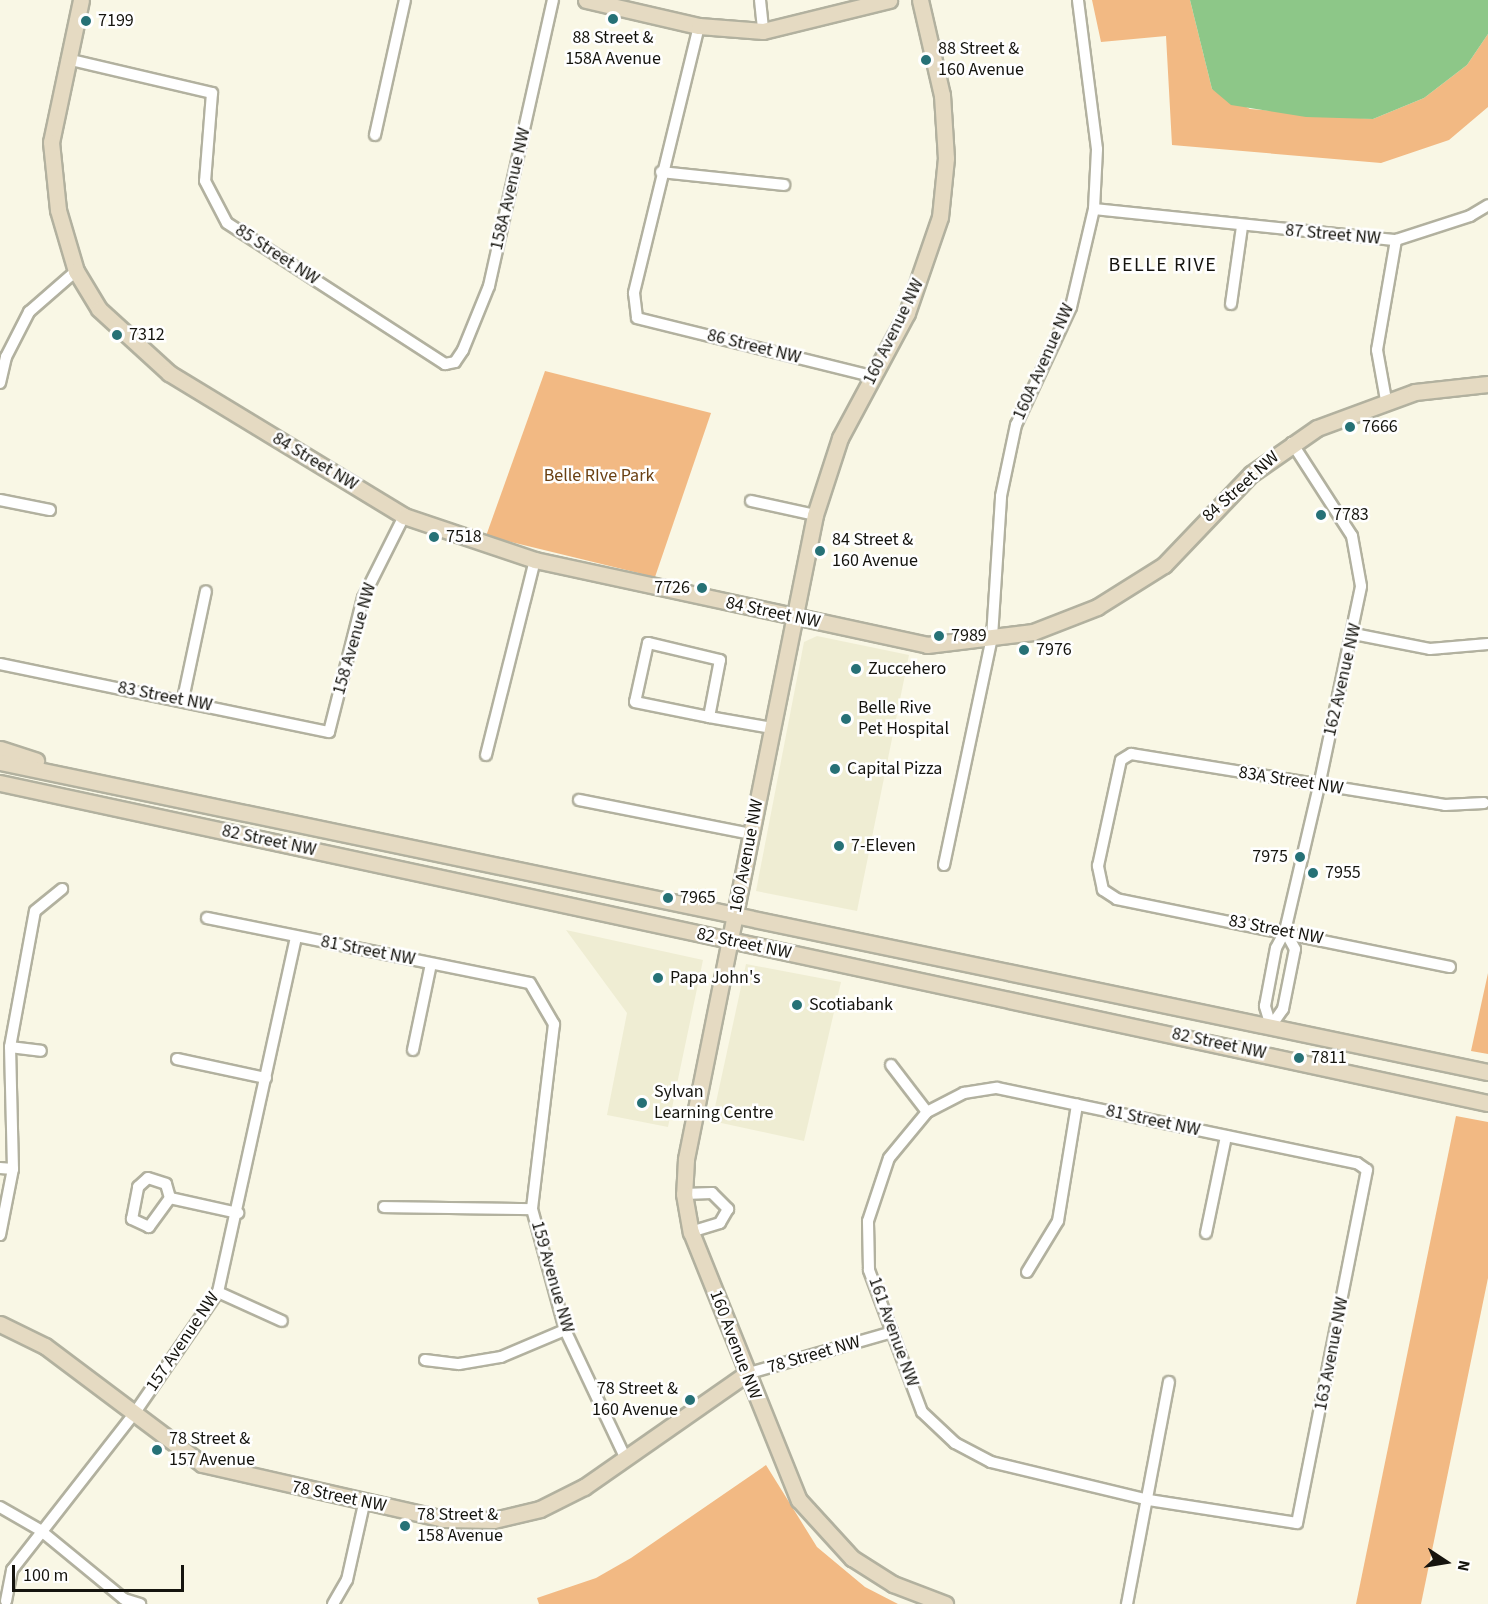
<!DOCTYPE html>
<html>
<head>
<meta charset="utf-8">
<style>
  body { margin:0 }
  #map { position:relative; width:1488px; height:1604px; overflow:hidden; background:#f9f7e5; font-family:"Source Sans 3",sans-serif }
  div>[style] { position:absolute }
  [style*='--x'] { left:calc(var(--x)*1px); top:calc(var(--y)*1px); width:calc(var(--w)*1px); rotate:calc(var(--a)*1deg) }
  .built>* { inset:0; background:#efedd3 }
  .green>* { inset:0; background:#f2b983 }
  .water>* { inset:0; background:#8dc788 }
  .roads { filter:drop-shadow(2px 0 #b2b19f) drop-shadow(-2px 0 #b2b19f) drop-shadow(0 2px #b2b19f) drop-shadow(0 -2px #b2b19f) }
  .street>* { height:10px; margin:-5px; padding:0 5px; transform-origin:5px; border-radius:5px; background:#fff }
  .secondary>* { height:15px; margin:-7.5px; padding:0 7.5px; transform-origin:7.5px; border-radius:7.5px; background:#e5dac2 }
  .dots>* { width:16px; height:16px; translate:-50% -50%; box-sizing:border-box; border:3px solid #fff; border-radius:50% }
  span { translate:-50% -50%; white-space:nowrap; text-align:center; line-height:1.15; -webkit-text-stroke:5px #fff; paint-order:stroke }
  .poi-label { font-size:18px; color:#15140e }
  .left { translate:0 -50%; text-align:left }
  .right { translate:-100% -50%; text-align:right }
  .street-label { font-size:18px; color:#15140e }
  .park-label { font-size:18px; color:#6a4012 }
  .neighbourhood-label { font-size:20px; color:#15140e; letter-spacing:1.5px }
  .north { position:absolute; left:1416px; top:1532px; width:60px; height:60px; -webkit-text-stroke:4px #fff; paint-order:stroke; rotate:102deg; font-size:16px; font-weight:700; line-height:24px; text-align:center; color:#15140e }
  .north::after { content:''; display:block; margin:auto; width:21px; height:27px; background:#15140e; clip-path:polygon(50% 0,100% 100%,50% 72%,0 100%) }
  .scale { position:absolute; left:12px; top:1565px; width:172px; height:27px; box-sizing:border-box; border:3px solid #15140e; border-top:0; padding-left:8px; font-size:18px; line-height:21px; white-space:nowrap; color:#15140e; -webkit-text-stroke:4px #fff; paint-order:stroke }
</style>
</head>
<body>
<div id="map">
  <div class="built">
    <div style="clip-path:polygon(817px 636px,909px 655px,857px 911px,756px 891px,804px 642px)"></div>
    <div style="clip-path:polygon(566px 930px,703px 960px,668px 1127px,607px 1115px,627px 1013px)"></div>
    <div style="clip-path:polygon(746px 964px,841px 982px,804px 1141px,712px 1121px)"></div>
  </div>
  <div class="green">
    <div style="clip-path:polygon(1092px 0,1190px 0,1212px 89px,1250px 109px,1373px 119px,1424px 98px,1467px 65px,1488px 34px,1488px 107px,1449px 140px,1381px 163px,1172px 145px,1166px 36px,1101px 42px)"></div>
    <div style="clip-path:polygon(545px 371px,711px 413px,655px 577px,486px 536px)"></div>
    <div style="clip-path:polygon(1488px 973px,1488px 1054px,1471px 1051px)"></div>
    <div style="clip-path:polygon(1456px 1116px,1488px 1122px,1488px 1278px,1421px 1604px,1356px 1604px)"></div>
    <div style="clip-path:polygon(766px 1465px,817px 1547px,865px 1587px,898px 1604px,539px 1604px,537px 1598px,596px 1578px,631px 1558px)"></div>
  </div>
  <div class="water">
    <div style="clip-path:polygon(1190px 0,1488px 0,1488px 34px,1467px 65px,1424px 98px,1373px 119px,1306px 117px,1231px 105px,1212px 89px)"></div>
  </div>
  <div class="roads">
    <div class="street">
      <div style="--x:760;--y:0;--w:31;--a:84"></div>
      <div style="--x:699;--y:26;--w:275;--a:103.7"></div>
      <div style="--x:634;--y:293;--w:25;--a:83"></div>
      <div style="--x:637;--y:318;--w:242;--a:13.9"></div>
      <div style="--x:67;--y:59;--w:149;--a:13.2"></div>
      <div style="--x:212;--y:93;--w:88;--a:94.5"></div>
      <div style="--x:205;--y:181;--w:47;--a:62.4"></div>
      <div style="--x:227;--y:223;--w:260;--a:32.9"></div>
      <div style="--x:445;--y:364;--w:10;--a:-11"></div>
      <div style="--x:455;--y:362;--w:14;--a:-56"></div>
      <div style="--x:463;--y:350;--w:69;--a:-67.9"></div>
      <div style="--x:489;--y:286;--w:293;--a:-77.4"></div>
      <div style="--x:375;--y:135;--w:138;--a:-77.5"></div>
      <div style="--x:661;--y:172;--w:124;--a:6"></div>
      <div style="--x:1094;--y:209;--w:304;--a:5.9"></div>
      <div style="--x:1396;--y:240;--w:78;--a:-18"></div>
      <div style="--x:1470;--y:216;--w:21;--a:-31"></div>
      <div style="--x:1231;--y:304;--w:78;--a:-81.9"></div>
      <div style="--x:0;--y:383;--w:27;--a:-77"></div>
      <div style="--x:6;--y:357;--w:51;--a:-62.9"></div>
      <div style="--x:29;--y:312;--w:62;--a:-41.1"></div>
      <div style="--x:1386;--y:400;--w:51;--a:-100.2"></div>
      <div style="--x:1377;--y:350;--w:112;--a:-80.2"></div>
      <div style="--x:0;--y:500;--w:51;--a:11.3"></div>
      <div style="--x:751;--y:501;--w:66;--a:12.3"></div>
      <div style="--x:1354;--y:634;--w:77;--a:11.2"></div>
      <div style="--x:1430;--y:649;--w:58;--a:-4.9"></div>
      <div style="--x:0;--y:664;--w:336;--a:11.7"></div>
      <div style="--x:329;--y:732;--w:138;--a:-75.8"></div>
      <div style="--x:363;--y:598;--w:92;--a:-63.4"></div>
      <div style="--x:183;--y:699;--w:110;--a:-78"></div>
      <div style="--x:709;--y:717;--w:58;--a:-79.1"></div>
      <div style="--x:720;--y:660;--w:74;--a:-166.7"></div>
      <div style="--x:648;--y:643;--w:60;--a:102.4"></div>
      <div style="--x:635;--y:702;--w:76;--a:11.5"></div>
      <div style="--x:709;--y:717;--w:64;--a:9.9"></div>
      <div style="--x:486;--y:755;--w:201;--a:-75.9"></div>
      <div style="--x:579;--y:800;--w:175;--a:11.2"></div>
      <div style="--x:944;--y:865;--w:233;--a:-78.1"></div>
      <div style="--x:992;--y:637;--w:141;--a:-86.3"></div>
      <div style="--x:1001;--y:496;--w:73;--a:-78.1"></div>
      <div style="--x:1016;--y:425;--w:130;--a:-65"></div>
      <div style="--x:1071;--y:307;--w:101;--a:-76.8"></div>
      <div style="--x:1094;--y:209;--w:60;--a:-87.1"></div>
      <div style="--x:1097;--y:149;--w:150;--a:-97.3"></div>
      <div style="--x:207;--y:918;--w:329;--a:11.4"></div>
      <div style="--x:530;--y:983;--w:48;--a:59.7"></div>
      <div style="--x:554;--y:1024;--w:186;--a:96.8"></div>
      <div style="--x:532;--y:1209;--w:125;--a:74.7"></div>
      <div style="--x:565;--y:1330;--w:143;--a:64.7"></div>
      <div style="--x:1450;--y:967;--w:340;--a:-168.5"></div>
      <div style="--x:1117;--y:899;--w:17;--a:-147"></div>
      <div style="--x:1103;--y:890;--w:25;--a:-102"></div>
      <div style="--x:1098;--y:866;--w:108;--a:-77.8"></div>
      <div style="--x:1121;--y:760;--w:12;--a:-31"></div>
      <div style="--x:1131;--y:754;--w:318;--a:9.2"></div>
      <div style="--x:1445;--y:805;--w:39;--a:-3"></div>
      <div style="--x:1271;--y:1026;--w:21;--a:-107"></div>
      <div style="--x:1265;--y:1006;--w:59;--a:-79.3"></div>
      <div style="--x:1276;--y:948;--w:19;--a:-62"></div>
      <div style="--x:1285;--y:931;--w:149;--a:-76.8"></div>
      <div style="--x:1319;--y:786;--w:204;--a:-78.1"></div>
      <div style="--x:1361;--y:586;--w:51;--a:-100.2"></div>
      <div style="--x:1352;--y:536;--w:111;--a:-122.8"></div>
      <div style="--x:1271;--y:1026;--w:21;--a:-55"></div>
      <div style="--x:1283;--y:1009;--w:61;--a:-78.7"></div>
      <div style="--x:1295;--y:949;--w:21;--a:-119"></div>
      <div style="--x:10;--y:1047;--w:31;--a:7"></div>
      <div style="--x:413;--y:1050;--w:88;--a:-78.2"></div>
      <div style="--x:177;--y:1059;--w:91;--a:12.1"></div>
      <div style="--x:891;--y:1065;--w:59;--a:52.5"></div>
      <div style="--x:997;--y:1088;--w:368;--a:11.8"></div>
      <div style="--x:1357;--y:1163;--w:12;--a:35"></div>
      <div style="--x:1367;--y:1170;--w:360;--a:101.2"></div>
      <div style="--x:1297;--y:1523;--w:150;--a:-171.2"></div>
      <div style="--x:1149;--y:1500;--w:163;--a:-166.5"></div>
      <div style="--x:991;--y:1462;--w:41;--a:-152.2"></div>
      <div style="--x:955;--y:1443;--w:45;--a:-136.8"></div>
      <div style="--x:922;--y:1412;--w:152;--a:-110.5"></div>
      <div style="--x:869;--y:1270;--w:49;--a:-91.2"></div>
      <div style="--x:868;--y:1221;--w:66;--a:-71.6"></div>
      <div style="--x:889;--y:1158;--w:60;--a:-50.4"></div>
      <div style="--x:927;--y:1112;--w:42;--a:-27.2"></div>
      <div style="--x:964;--y:1093;--w:33;--a:-9"></div>
      <div style="--x:0;--y:1168;--w:13;--a:4"></div>
      <div style="--x:148;--y:1178;--w:19;--a:18"></div>
      <div style="--x:166;--y:1184;--w:15;--a:74"></div>
      <div style="--x:170;--y:1198;--w:36;--a:126"></div>
      <div style="--x:149;--y:1227;--w:19;--a:-155"></div>
      <div style="--x:132;--y:1219;--w:33;--a:-79"></div>
      <div style="--x:138;--y:1187;--w:13;--a:-42"></div>
      <div style="--x:684;--y:1194;--w:28;--a:-2"></div>
      <div style="--x:712;--y:1193;--w:23;--a:45"></div>
      <div style="--x:728;--y:1209;--w:16;--a:120"></div>
      <div style="--x:720;--y:1223;--w:30;--a:163"></div>
      <div style="--x:170;--y:1198;--w:70;--a:12.4"></div>
      <div style="--x:384;--y:1207;--w:148;--a:0.8"></div>
      <div style="--x:1206;--y:1233;--w:99;--a:-78.3"></div>
      <div style="--x:0;--y:1235;--w:67;--a:-78.9"></div>
      <div style="--x:13;--y:1169;--w:122;--a:-91.4"></div>
      <div style="--x:10;--y:1047;--w:138;--a:-79.6"></div>
      <div style="--x:35;--y:911;--w:35;--a:-39"></div>
      <div style="--x:1027;--y:1272;--w:60;--a:-58.7"></div>
      <div style="--x:1058;--y:1221;--w:118;--a:-80.7"></div>
      <div style="--x:218;--y:1292;--w:70;--a:24.4"></div>
      <div style="--x:425;--y:1360;--w:34;--a:7"></div>
      <div style="--x:459;--y:1364;--w:43;--a:-9.5"></div>
      <div style="--x:501;--y:1357;--w:69;--a:-22.9"></div>
      <div style="--x:746;--y:1374;--w:152;--a:-16"></div>
      <div style="--x:0;--y:1507;--w:46;--a:29.9"></div>
      <div style="--x:40;--y:1530;--w:109;--a:39.4"></div>
      <div style="--x:124;--y:1599;--w:17;--a:17"></div>
      <div style="--x:6;--y:1601;--w:32;--a:-79"></div>
      <div style="--x:12;--y:1570;--w:198;--a:-52"></div>
      <div style="--x:134;--y:1414;--w:148;--a:-55.5"></div>
      <div style="--x:218;--y:1292;--w:364;--a:-77.6"></div>
      <div style="--x:333;--y:1604;--w:28;--a:-60"></div>
      <div style="--x:347;--y:1580;--w:78;--a:-77.4"></div>
      <div style="--x:1127;--y:1604;--w:226;--a:-79.3"></div>
    </div>
    <div class="secondary">
      <div style="--x:81;--y:0;--w:145;--a:101.9"></div>
      <div style="--x:51;--y:142;--w:68;--a:84.1"></div>
      <div style="--x:58;--y:210;--w:64;--a:73.6"></div>
      <div style="--x:76;--y:271;--w:44;--a:58.8"></div>
      <div style="--x:99;--y:309;--w:95;--a:42.4"></div>
      <div style="--x:169;--y:373;--w:275;--a:31.3"></div>
      <div style="--x:404;--y:516;--w:138;--a:18.6"></div>
      <div style="--x:535;--y:560;--w:401;--a:12.2"></div>
      <div style="--x:927;--y:645;--w:107;--a:-7"></div>
      <div style="--x:1033;--y:632;--w:69;--a:-21.3"></div>
      <div style="--x:1097;--y:607;--w:79;--a:-32.1"></div>
      <div style="--x:1164;--y:565;--w:126;--a:-46.3"></div>
      <div style="--x:1251;--y:474;--w:80;--a:-34.9"></div>
      <div style="--x:1317;--y:428;--w:104;--a:-20.2"></div>
      <div style="--x:1415;--y:392;--w:73;--a:-6.3"></div>
      <div style="--x:586;--y:0;--w:116;--a:13"></div>
      <div style="--x:699;--y:26;--w:64;--a:4.5"></div>
      <div style="--x:763;--y:31;--w:130;--a:-13.8"></div>
      <div style="--x:920;--y:0;--w:98;--a:77"></div>
      <div style="--x:942;--y:95;--w:63;--a:86.4"></div>
      <div style="--x:946;--y:158;--w:59;--a:95.8"></div>
      <div style="--x:940;--y:217;--w:102;--a:109"></div>
      <div style="--x:907;--y:313;--w:142;--a:118.2"></div>
      <div style="--x:840;--y:438;--w:81;--a:108"></div>
      <div style="--x:815;--y:515;--w:657;--a:101.33"></div>
      <div style="--x:686;--y:1159;--w:35;--a:93"></div>
      <div style="--x:684;--y:1194;--w:39;--a:80"></div>
      <div style="--x:691;--y:1232;--w:289;--a:68.1"></div>
      <div style="--x:799;--y:1500;--w:79;--a:47.6"></div>
      <div style="--x:852;--y:1558;--w:49;--a:32.4"></div>
      <div style="--x:893;--y:1584;--w:56;--a:21"></div>
      <div style="--x:0;--y:749;--w:38;--a:18"></div>
      <div style="--x:0;--y:762;--w:1520;--a:11.77"></div>
      <div style="--x:0;--y:783;--w:1522;--a:12.14"></div>
      <div style="--x:0;--y:1324;--w:50;--a:26.1"></div>
      <div style="--x:45;--y:1346;--w:196;--a:36.9"></div>
      <div style="--x:202;--y:1464;--w:248;--a:12.8"></div>
      <div style="--x:444;--y:1519;--w:50;--a:1.1"></div>
      <div style="--x:494;--y:1520;--w:47;--a:-13.4"></div>
      <div style="--x:540;--y:1509;--w:49;--a:-26.6"></div>
      <div style="--x:584;--y:1487;--w:198;--a:-34.9"></div>
    </div>
  </div>
  <div class="dots">
    <div style="left:613px;top:19px;background:#267176"></div>
    <div style="left:86px;top:21px;background:#267176"></div>
    <div style="left:926px;top:60px;background:#267176"></div>
    <div style="left:117px;top:335px;background:#267176"></div>
    <div style="left:1350px;top:427px;background:#267176"></div>
    <div style="left:1321px;top:515px;background:#267176"></div>
    <div style="left:434px;top:537px;background:#267176"></div>
    <div style="left:820px;top:551px;background:#267176"></div>
    <div style="left:702px;top:588px;background:#267176"></div>
    <div style="left:939px;top:636px;background:#267176"></div>
    <div style="left:1024px;top:650px;background:#267176"></div>
    <div style="left:856px;top:669px;background:#267176"></div>
    <div style="left:846px;top:719px;background:#267176"></div>
    <div style="left:835px;top:769px;background:#267176"></div>
    <div style="left:839px;top:846px;background:#267176"></div>
    <div style="left:1300px;top:857px;background:#267176"></div>
    <div style="left:1313px;top:873px;background:#267176"></div>
    <div style="left:668px;top:898px;background:#267176"></div>
    <div style="left:658px;top:978px;background:#267176"></div>
    <div style="left:797px;top:1005px;background:#267176"></div>
    <div style="left:1299px;top:1058px;background:#267176"></div>
    <div style="left:642px;top:1103px;background:#267176"></div>
    <div style="left:690px;top:1400px;background:#267176"></div>
    <div style="left:157px;top:1450px;background:#267176"></div>
    <div style="left:405px;top:1526px;background:#267176"></div>
  </div>
  <div class="poi-label">
    <span class="left" style="left:98px;top:21px">7199</span>
    <span style="left:613px;top:49px">88 Street &amp;<br>158A Avenue</span>
    <span class="left" style="left:938px;top:60px">88 Street &amp;<br>160 Avenue</span>
    <span class="left" style="left:129px;top:335px">7312</span>
    <span class="left" style="left:1362px;top:427px">7666</span>
    <span class="left" style="left:1333px;top:515px">7783</span>
    <span class="left" style="left:446px;top:537px">7518</span>
    <span class="left" style="left:832px;top:551px">84 Street &amp;<br>160 Avenue</span>
    <span class="right" style="left:690px;top:588px">7726</span>
    <span class="left" style="left:951px;top:636px">7989</span>
    <span class="left" style="left:1036px;top:650px">7976</span>
    <span class="left" style="left:868px;top:669px">Zuccehero</span>
    <span class="left" style="left:858px;top:719px">Belle Rive<br>Pet Hospital</span>
    <span class="left" style="left:847px;top:769px">Capital Pizza</span>
    <span class="left" style="left:851px;top:846px">7-Eleven</span>
    <span class="right" style="left:1288px;top:857px">7975</span>
    <span class="left" style="left:1325px;top:873px">7955</span>
    <span class="left" style="left:680px;top:898px">7965</span>
    <span class="left" style="left:670px;top:978px">Papa John's</span>
    <span class="left" style="left:809px;top:1005px">Scotiabank</span>
    <span class="left" style="left:1311px;top:1058px">7811</span>
    <span class="left" style="left:654px;top:1103px">Sylvan<br>Learning Centre</span>
    <span class="right" style="left:678px;top:1400px">78 Street &amp;<br>160 Avenue</span>
    <span class="left" style="left:169px;top:1450px">78 Street &amp;<br>157 Avenue</span>
    <span class="left" style="left:417px;top:1526px">78 Street &amp;<br>158 Avenue</span>
  </div>
  <div class="street-label">
    <span style="left:511px;top:189px;rotate:-77deg">158A Avenue NW</span>
    <span style="left:1333px;top:235px;rotate:5deg">87 Street NW</span>
    <span style="left:277px;top:255px;rotate:33deg">85 Street NW</span>
    <span style="left:894px;top:332px;rotate:-64deg">160 Avenue NW</span>
    <span style="left:754px;top:347px;rotate:14deg">86 Street NW</span>
    <span style="left:1044px;top:362px;rotate:-66deg">160A Avenue NW</span>
    <span style="left:315px;top:462px;rotate:31deg">84 Street NW</span>
    <span style="left:1241px;top:487px;rotate:-42deg">84 Street NW</span>
    <span style="left:773px;top:613px;rotate:12deg">84 Street NW</span>
    <span style="left:355px;top:639px;rotate:-74deg">158 Avenue NW</span>
    <span style="left:1343px;top:680px;rotate:-77deg">162 Avenue NW</span>
    <span style="left:165px;top:697px;rotate:11deg">83 Street NW</span>
    <span style="left:1291px;top:781px;rotate:9deg">83A Street NW</span>
    <span style="left:269px;top:841px;rotate:12deg">82 Street NW</span>
    <span style="left:747px;top:856px;rotate:-79deg">160 Avenue NW</span>
    <span style="left:1276px;top:930px;rotate:11deg">83 Street NW</span>
    <span style="left:744px;top:944px;rotate:12deg">82 Street NW</span>
    <span style="left:368px;top:951px;rotate:11deg">81 Street NW</span>
    <span style="left:1219px;top:1044px;rotate:12deg">82 Street NW</span>
    <span style="left:1153px;top:1121px;rotate:12deg">81 Street NW</span>
    <span style="left:552px;top:1277px;rotate:74deg">159 Avenue NW</span>
    <span style="left:893px;top:1332px;rotate:70deg">161 Avenue NW</span>
    <span style="left:183px;top:1342px;rotate:-56deg">157 Avenue NW</span>
    <span style="left:735px;top:1345px;rotate:69deg">160 Avenue NW</span>
    <span style="left:1332px;top:1354px;rotate:-79deg">163 Avenue NW</span>
    <span style="left:814px;top:1355px;rotate:-16deg">78 Street NW</span>
    <span style="left:339px;top:1497px;rotate:12deg">78 Street NW</span>
  </div>
  <div class="park-label">
    <span style="left:599px;top:476px">Belle RIve Park</span>
  </div>
  <div class="neighbourhood-label">
    <span style="left:1163px;top:265px">BELLE RIVE</span>
  </div>
  <div class="north">N</div>
  <div class="scale">100 m</div>
</div>
</body>
</html>
